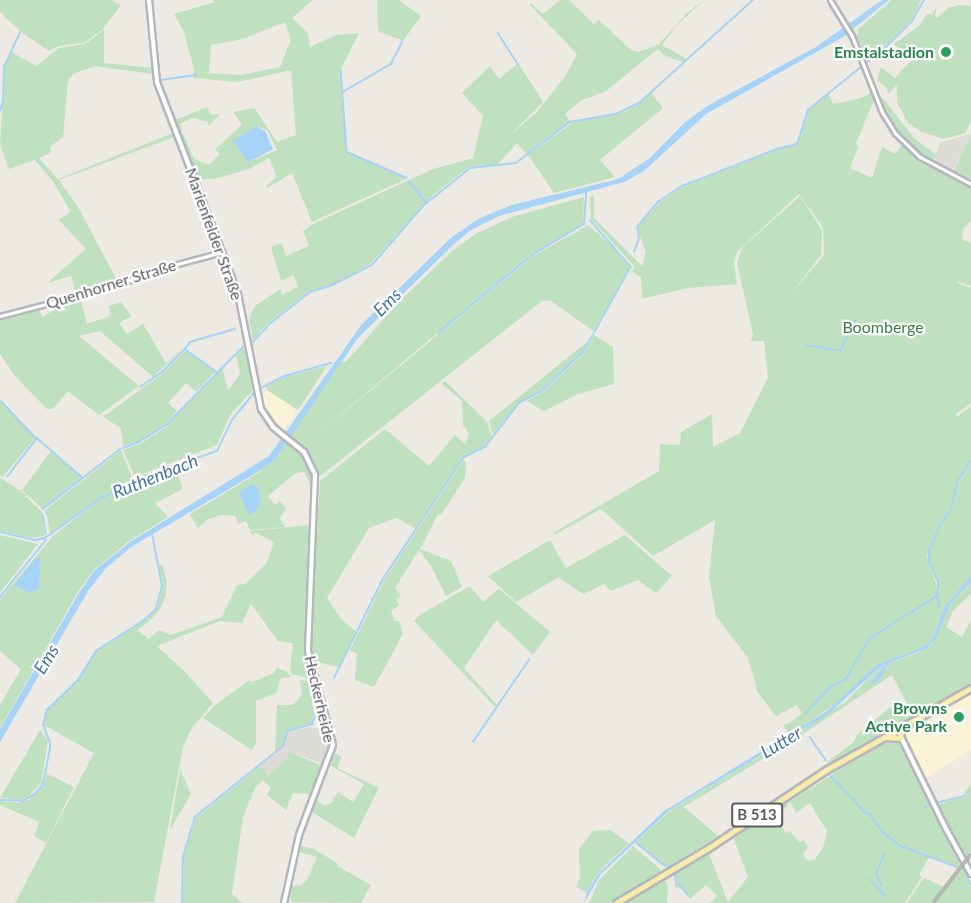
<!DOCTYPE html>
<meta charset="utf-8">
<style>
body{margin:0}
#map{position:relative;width:971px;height:903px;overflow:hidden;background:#eceae2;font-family:Lato,sans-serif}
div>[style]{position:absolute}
.commercial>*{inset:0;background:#faf3d8}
.industrial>*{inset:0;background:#dddbd6}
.green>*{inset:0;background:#c0e1c0}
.water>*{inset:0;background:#a6d3f7}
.stream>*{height:1.5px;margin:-0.75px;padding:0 0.75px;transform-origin:0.75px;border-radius:0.75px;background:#a6d3f7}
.roads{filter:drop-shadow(2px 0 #b4b7bb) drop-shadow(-2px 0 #b4b7bb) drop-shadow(0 2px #b4b7bb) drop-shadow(0 -2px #b4b7bb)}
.tertiary>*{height:3px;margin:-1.5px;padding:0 1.5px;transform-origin:1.5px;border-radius:1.5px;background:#fff}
.secondary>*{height:4px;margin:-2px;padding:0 2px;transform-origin:2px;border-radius:2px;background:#fff}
.primary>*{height:4.5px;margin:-2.25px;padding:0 2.25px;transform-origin:2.25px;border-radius:2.25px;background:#f7ecab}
.rail>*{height:4px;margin-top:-2px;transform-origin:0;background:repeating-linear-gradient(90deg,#fff 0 4.5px,#b2b3b3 0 9px);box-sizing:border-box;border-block:2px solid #b2b3b3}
.dots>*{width:16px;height:16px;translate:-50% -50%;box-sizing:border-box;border:3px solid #fff;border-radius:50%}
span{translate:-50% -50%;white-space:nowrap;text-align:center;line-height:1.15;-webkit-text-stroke:4.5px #fff;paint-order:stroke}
.shield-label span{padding:2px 4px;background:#fff;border:2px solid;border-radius:4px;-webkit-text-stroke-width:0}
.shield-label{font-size:15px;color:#5a5d61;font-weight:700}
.leisure-label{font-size:16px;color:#27864d;font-weight:700}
.right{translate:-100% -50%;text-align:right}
.street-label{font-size:16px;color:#5a5d61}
.park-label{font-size:16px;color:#3b7f40}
.water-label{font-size:18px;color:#4674a6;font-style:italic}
</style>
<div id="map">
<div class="commercial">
<div style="clip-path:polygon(267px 390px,298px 410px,283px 432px,271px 421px,264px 408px,261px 395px)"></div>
<div style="clip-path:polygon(971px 693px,971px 750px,924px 780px,916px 762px,918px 759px,906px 738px,908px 730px)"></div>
</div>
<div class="industrial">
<div style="clip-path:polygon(971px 134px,953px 171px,932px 161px,941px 142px)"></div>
<div style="clip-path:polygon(310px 727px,328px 730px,332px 744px,324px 764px,289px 752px,289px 758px,267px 775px,260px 766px,284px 746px,288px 732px)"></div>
</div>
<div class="green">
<div style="clip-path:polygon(0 0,111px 0,121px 5px,102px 30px,84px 43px,59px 46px,49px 51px,21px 32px,0 12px)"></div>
<div style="clip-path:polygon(evenodd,213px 0,313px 0,292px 18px,308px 33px,310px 47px,336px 35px,359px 33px,341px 69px,347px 153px,406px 179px,312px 222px,292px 173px,267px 188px,267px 185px,277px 177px,269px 158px,249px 169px,218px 178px,198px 180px,180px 135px,183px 134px,194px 159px,209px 165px,220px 154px,215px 149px,242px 125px,233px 112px,254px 108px,277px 142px,296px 135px,291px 70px,238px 82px,193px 78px,194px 69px,184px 32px,174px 14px,215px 2px,213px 0,285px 22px,291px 40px,280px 67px,241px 75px,209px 73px,211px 45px,243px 39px,285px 22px,213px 0,256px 126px,267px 130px,277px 150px,248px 162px,256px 126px)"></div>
<div style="clip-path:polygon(377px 0,399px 0,421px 16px,403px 41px,378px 31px)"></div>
<div style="clip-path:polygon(560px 0,569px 0,594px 24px,599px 20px,631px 50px,638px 52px,658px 45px,687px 13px,704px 0,675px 27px,662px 45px,687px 59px,683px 62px,665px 56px,658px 49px,606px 91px,580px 101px,565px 114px,570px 121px,526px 154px,517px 143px,498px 164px,469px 167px,433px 195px,370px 264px,334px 284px,309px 291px,268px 323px,253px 340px,249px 318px,255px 306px,280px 289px,282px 295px,298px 287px,293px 275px,281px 281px,271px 247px,282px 243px,286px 256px,302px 249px,309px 246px,303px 231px,313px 224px,433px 169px,473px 158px,483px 116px,462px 93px,490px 66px,499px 79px,518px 63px,543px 102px,510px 135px,537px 112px,566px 75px,577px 54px,530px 5px,531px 3px,543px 14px)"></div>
<div style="clip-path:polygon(892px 0,921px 0,911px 21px,869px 62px,856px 36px,859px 32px,857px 30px)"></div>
<div style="clip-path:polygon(937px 5px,935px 15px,937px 18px,948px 8px,958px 5px,971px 6px,971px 121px,965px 133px,944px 139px,922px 132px,908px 123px,897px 102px,897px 85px,888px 94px,887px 88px,877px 80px,881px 67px,895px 78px,911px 60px,894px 44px,920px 25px,927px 14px,932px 14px,930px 20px)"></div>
<div style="clip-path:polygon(104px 30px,104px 63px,153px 68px,153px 74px,95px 66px,73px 74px,68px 81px,63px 137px,51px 146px,50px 153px,39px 158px,58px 179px,173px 133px,174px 137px,59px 180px,79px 209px,118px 282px,76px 294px,71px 276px,47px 283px,86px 249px,59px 220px,71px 212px,54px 183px,35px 160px,9px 169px,0 144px,5px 66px,10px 51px,36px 66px,59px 48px,85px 44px)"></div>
<div style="clip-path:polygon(651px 93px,663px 108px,600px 160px,615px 177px,554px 193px,528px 155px,572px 123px,628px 110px)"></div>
<div style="clip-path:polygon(828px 93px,833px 104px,858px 99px,871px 93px,874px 100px,856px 143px,858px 147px,850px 168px,872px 178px,882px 147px,895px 154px,902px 145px,916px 160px,971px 187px,971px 221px,963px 229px,962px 239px,971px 243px,971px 286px,957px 281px,959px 285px,958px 283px,971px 288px,971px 403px,956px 414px,957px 417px,971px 406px,971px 460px,959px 480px,950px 508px,938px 525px,930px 546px,927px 557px,938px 590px,938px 581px,930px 562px,929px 552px,940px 526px,951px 509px,960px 481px,971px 463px,971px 576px,944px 607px,935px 634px,930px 642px,914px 651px,878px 664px,844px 698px,790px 735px,783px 725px,790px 723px,802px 713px,797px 705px,776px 716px,758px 693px,748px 658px,716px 616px,709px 577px,715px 520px,653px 556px,601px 509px,554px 535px,553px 533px,659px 471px,660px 444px,680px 445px,681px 432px,712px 414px,713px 447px,740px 433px,768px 378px,764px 341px,751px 341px,753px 334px,737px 263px,742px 248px,800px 196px,822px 230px,821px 255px,790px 295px,824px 255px,823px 227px,799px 194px,737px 252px,734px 263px,737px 284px,688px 288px,642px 299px,641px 277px,632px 272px,634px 266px,591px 219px,590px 197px,594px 196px,594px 218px,642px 266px,646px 252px,637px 228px,659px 203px,682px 187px,777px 150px,798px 144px,809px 110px)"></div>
<div style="clip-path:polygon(883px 98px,914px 138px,935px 154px,932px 161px,904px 139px,890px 121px,881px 101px)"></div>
<div style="clip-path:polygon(207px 107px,211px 115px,220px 114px,209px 126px,208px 122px,193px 118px,180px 124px,182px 131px,179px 132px,175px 120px)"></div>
<div style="clip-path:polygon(971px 134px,971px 179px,954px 171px)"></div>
<div style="clip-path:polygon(584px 197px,583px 224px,531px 254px,307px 443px,533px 256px,588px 225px,613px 247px,630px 269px,593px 331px,550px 300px,542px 301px,319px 477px,312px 458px,290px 436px,340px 361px,346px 362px,395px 306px,452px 251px,477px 233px,512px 217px)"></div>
<div style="clip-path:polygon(80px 297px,87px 324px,110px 316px,109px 306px,121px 302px,132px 316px,119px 323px,127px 334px,143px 324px,166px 363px,182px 350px,153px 377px,100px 331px,79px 336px,139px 386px,99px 415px,68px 391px,53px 409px,47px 409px,15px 376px,0 354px,0 317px,39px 308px,42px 317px,54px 310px,53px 305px)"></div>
<div style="clip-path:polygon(594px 335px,613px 347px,614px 384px,578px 394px,544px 411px,526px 401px,541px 393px,584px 353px)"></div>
<div style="clip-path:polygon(588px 341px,582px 352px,539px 391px,518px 403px,493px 434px,489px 421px)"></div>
<div style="clip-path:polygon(242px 348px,247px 351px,254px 389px,230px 415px,217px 445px,135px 477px,123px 450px,140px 444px,166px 427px,222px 367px,228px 390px,240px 374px,236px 354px)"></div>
<div style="clip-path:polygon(186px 350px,215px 372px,196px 392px,186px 383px,168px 403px,177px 411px,164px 425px,140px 441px,123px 446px,121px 428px,103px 417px,162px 374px)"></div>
<div style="clip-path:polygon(327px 366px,298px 410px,267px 390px,266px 386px,285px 377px)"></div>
<div style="clip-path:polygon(445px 381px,487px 422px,492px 436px,484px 446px,462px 458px,415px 528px,396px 518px,369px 528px,327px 598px,341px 619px,357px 632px,338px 667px,313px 661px,311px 629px,320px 481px,385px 429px,429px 466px,455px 435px,465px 444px,469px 434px,463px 425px,462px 401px,442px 384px)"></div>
<div style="clip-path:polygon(0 399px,35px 438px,3px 477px,0 476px)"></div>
<div style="clip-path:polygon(286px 442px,307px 461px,314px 483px,311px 485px,304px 472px,296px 473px,268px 496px,275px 505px,280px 501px,286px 509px,280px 518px,285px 527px,250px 530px,246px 521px,239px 524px,235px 516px,220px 515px,207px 520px,198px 528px,190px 514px,258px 473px,276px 458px)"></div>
<div style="clip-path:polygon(121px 450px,133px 480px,131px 483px,101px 497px,50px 533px,47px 516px,44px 511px)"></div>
<div style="clip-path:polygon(51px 451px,82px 477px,42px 509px,22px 490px)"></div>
<div style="clip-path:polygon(464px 459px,466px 463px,465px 478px,441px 515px,438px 514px,420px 549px,451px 561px,462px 587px,446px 596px,431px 566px,419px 550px,395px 588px,401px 595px,396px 600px,400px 605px,391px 611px,395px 621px,399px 621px,403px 634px,374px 687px,355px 680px,357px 654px,350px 650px,383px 582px)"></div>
<div style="clip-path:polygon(175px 468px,183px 489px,155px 503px,168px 517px,129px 541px,93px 571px,79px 590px,0 728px,0 705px,21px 669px,0 651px,0 599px,54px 535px,102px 498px,129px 488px,138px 481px)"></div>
<div style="clip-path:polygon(0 478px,21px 491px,42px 512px,44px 536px,31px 538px,0 531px)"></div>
<div style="clip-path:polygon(312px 525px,306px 627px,311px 679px,292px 674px,290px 670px,293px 643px,278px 641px,251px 604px,242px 623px,220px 621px,157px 646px,183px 670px,213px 703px,192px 728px,183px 747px,154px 902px,15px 903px,94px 753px,44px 725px,45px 717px,48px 710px,78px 680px,96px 651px,143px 622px,157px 609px,163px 586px,159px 565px,162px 565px,167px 580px,166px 595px,159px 611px,147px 623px,137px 630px,149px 639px,159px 630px,171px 635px,222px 617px,237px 585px,245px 584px,266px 564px,274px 542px,256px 533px,252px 535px,250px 531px)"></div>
<div style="clip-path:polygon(0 535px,38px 544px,0 593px)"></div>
<div style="clip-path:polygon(625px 535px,672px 576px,656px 593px,638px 580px,611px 591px,604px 584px,583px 594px,559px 578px,561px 576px,516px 602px,488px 576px,550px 540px,566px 568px)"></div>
<div style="clip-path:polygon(971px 582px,971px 594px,953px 611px,946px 627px,962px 637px,971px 620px,971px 683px,829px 765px,827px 762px,854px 742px,857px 735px,889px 708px,907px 704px,892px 675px,794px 740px,792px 737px,846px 701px,878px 669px,886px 664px,869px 685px,888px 667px,890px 662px,918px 653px,931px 645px,950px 604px)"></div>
<div style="clip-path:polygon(470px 586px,483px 602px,499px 589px,550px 632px,533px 655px,496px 620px,464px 668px,497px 705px,495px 707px,414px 621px,418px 616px)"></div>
<div style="clip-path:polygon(277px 668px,286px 671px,291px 677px,281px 678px,276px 693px,256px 701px,256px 743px,252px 750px,203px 718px,215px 705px,250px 680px,252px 682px,274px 673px)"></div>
<div style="clip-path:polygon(300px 680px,314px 682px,320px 702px,315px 706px,311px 724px,287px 730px,283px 745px,275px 751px,277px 705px,293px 705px,302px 695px)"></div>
<div style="clip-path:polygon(40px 730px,48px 741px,41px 783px,27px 798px,18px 800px,0 798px)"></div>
<div style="clip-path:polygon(789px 738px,792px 741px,684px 807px,718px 836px,670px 866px,665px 867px,635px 843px,671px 810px)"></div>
<div style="clip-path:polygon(890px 741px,897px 742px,904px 752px,962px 863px,958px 868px,919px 851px,918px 854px,929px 857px,919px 875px,922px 877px,905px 903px,710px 903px,717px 896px,706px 885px,690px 899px,682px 889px,675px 887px,674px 874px,709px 854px,728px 902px,748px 877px,733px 837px,786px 803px,789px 805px,775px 818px,786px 833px,790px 831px,799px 842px,804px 840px,808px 847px,803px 854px,808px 861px,815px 859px,823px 848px,827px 831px,810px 803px,796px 813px,790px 801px,830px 776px,851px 797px,831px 775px,847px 763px)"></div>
<div style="clip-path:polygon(289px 752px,323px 766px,313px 794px,293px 793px,286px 810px,267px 795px,271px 788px,263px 780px,255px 788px,243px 817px,232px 894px,242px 903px,183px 903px,184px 855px,196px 818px,260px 766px,268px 775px,288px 758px)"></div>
<div style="clip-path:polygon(333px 753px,342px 756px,337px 768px,379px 788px,354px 838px,312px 812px,316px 800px,324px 806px,331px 803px,338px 792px,353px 802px,364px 784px,331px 766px)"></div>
<div style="clip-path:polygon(180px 769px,191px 794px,170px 830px)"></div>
<div style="clip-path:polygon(47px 774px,74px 787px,46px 843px,34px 836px,39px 822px,0 805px,0 801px,18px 803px,29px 800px,44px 784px)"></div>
<div style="clip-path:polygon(971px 783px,971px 852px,965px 860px,936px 805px,962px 797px)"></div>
<div style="clip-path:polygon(610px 830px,629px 843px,600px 871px,586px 892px,576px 887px,580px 877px,579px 849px,593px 831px)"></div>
<div style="clip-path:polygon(301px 846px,314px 849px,337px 863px,337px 866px,371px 885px,361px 903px,291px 902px,291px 885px,301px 886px,308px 878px,317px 857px,299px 852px)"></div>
<div style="clip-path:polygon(633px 846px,660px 869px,660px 873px,609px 903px,589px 903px,599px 880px)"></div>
<div style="clip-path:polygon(963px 867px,971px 887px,971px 903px,935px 903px)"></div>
<div style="clip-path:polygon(924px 878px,944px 887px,932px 903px,907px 903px)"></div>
<div style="clip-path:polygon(663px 882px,666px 882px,668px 888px,667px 903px,625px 903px)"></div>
</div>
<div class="water">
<div style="clip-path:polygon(882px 0,889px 0,843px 37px,706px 114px,644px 171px,624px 182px,499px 216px,471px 230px,454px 244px,358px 338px,276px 458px,266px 467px,131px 547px,106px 568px,88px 591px,0 742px,0 729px,79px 593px,94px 571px,130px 542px,269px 456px,362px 324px,452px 237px,480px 218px,512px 205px,618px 179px,650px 158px,685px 122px,709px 105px,816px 47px)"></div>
<div style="clip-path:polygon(256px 126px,265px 131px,273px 149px,248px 162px,233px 141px)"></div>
<div style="clip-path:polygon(252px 484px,258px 487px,260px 495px,259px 508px,249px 515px,239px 493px)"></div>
<div style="clip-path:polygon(40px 557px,39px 589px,30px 593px,14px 585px,35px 559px)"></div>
<div style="clip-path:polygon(971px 576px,971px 582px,950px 604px,936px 638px,926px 649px,890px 662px,879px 680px,869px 685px,886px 664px,878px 669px,827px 715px,670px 810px,601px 874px,584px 903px,587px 891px,600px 872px,664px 811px,827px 711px,878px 664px,914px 651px,930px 642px,935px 634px,944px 607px)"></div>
</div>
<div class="stream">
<div style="left:151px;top:0;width:14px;rotate:82deg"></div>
<div style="left:154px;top:18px;width:59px;rotate:86.1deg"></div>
<div style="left:911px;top:23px;width:26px;rotate:-61deg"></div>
<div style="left:498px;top:33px;width:38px;rotate:57deg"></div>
<div style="left:884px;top:49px;width:35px;rotate:-45deg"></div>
<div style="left:341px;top:69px;width:83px;rotate:85.9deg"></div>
<div style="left:347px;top:152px;width:65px;rotate:23.4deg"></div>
<div style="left:161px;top:80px;width:35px;rotate:-8deg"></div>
<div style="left:343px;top:92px;width:56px;rotate:-30.3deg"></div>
<div style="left:391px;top:64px;width:25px;rotate:-63deg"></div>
<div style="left:0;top:111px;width:10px;rotate:-73deg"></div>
<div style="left:3px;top:101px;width:34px;rotate:-88deg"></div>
<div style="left:4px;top:67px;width:38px;rotate:-65deg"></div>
<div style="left:409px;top:181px;width:28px;rotate:51deg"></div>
<div style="left:590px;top:220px;width:62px;rotate:48.9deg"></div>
<div style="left:631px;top:267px;width:74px;rotate:119deg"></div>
<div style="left:634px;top:252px;width:15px;rotate:-70deg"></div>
<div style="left:639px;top:238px;width:11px;rotate:-100deg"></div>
<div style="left:637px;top:227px;width:33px;rotate:-50deg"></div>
<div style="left:658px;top:202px;width:29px;rotate:-34deg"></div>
<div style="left:682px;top:186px;width:102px;rotate:-21.3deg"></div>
<div style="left:777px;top:149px;width:21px;rotate:-14deg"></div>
<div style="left:797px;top:144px;width:36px;rotate:-72deg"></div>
<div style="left:808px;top:110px;width:95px;rotate:-39deg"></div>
<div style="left:239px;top:290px;width:31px;rotate:77deg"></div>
<div style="left:0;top:314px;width:26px;rotate:-13deg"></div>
<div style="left:268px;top:325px;width:53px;rotate:-38.2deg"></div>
<div style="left:310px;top:292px;width:24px;rotate:-17deg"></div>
<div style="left:333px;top:285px;width:44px;rotate:-27.1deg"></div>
<div style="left:372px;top:265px;width:79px;rotate:-49.1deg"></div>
<div style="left:424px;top:205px;width:59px;rotate:-38.8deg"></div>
<div style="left:470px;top:168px;width:46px;rotate:-6.2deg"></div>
<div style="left:516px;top:163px;width:68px;rotate:-37.2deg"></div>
<div style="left:570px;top:122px;width:47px;rotate:-9.9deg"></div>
<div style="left:616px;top:114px;width:25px;rotate:-26deg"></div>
<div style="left:639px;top:103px;width:154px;rotate:-42.1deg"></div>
<div style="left:438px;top:333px;width:122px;rotate:-39.7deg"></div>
<div style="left:532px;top:255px;width:61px;rotate:-30.8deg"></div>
<div style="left:584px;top:224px;width:32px;rotate:-86deg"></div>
<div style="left:252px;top:343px;width:22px;rotate:-47deg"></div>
<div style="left:807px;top:345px;width:34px;rotate:10deg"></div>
<div style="left:840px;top:351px;width:34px;rotate:-63deg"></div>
<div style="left:186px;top:348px;width:7px;rotate:-56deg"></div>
<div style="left:190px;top:342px;width:47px;rotate:-16.1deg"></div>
<div style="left:140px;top:387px;width:25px;rotate:-34deg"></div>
<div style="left:161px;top:373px;width:34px;rotate:-45deg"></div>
<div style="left:185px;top:349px;width:39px;rotate:36deg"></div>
<div style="left:259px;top:389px;width:29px;rotate:-27deg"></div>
<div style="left:285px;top:376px;width:48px;rotate:-15.8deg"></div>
<div style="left:2px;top:402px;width:50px;rotate:46.6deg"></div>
<div style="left:123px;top:448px;width:17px;rotate:-21deg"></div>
<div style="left:139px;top:442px;width:32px;rotate:-32deg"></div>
<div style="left:166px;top:425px;width:114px;rotate:-45.4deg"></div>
<div style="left:7px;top:477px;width:49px;rotate:-52.4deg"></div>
<div style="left:37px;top:438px;width:61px;rotate:41deg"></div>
<div style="left:43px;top:509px;width:98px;rotate:-37.9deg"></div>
<div style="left:43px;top:514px;width:20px;rotate:81deg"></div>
<div style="left:0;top:532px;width:36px;rotate:13deg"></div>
<div style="left:35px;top:540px;width:10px;rotate:-11deg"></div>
<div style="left:45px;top:538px;width:69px;rotate:-35.5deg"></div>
<div style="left:101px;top:498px;width:30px;rotate:-23deg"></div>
<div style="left:129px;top:486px;width:13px;rotate:-39deg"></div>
<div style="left:139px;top:478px;width:83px;rotate:-19.1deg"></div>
<div style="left:217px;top:451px;width:34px;rotate:-64deg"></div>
<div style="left:232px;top:420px;width:35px;rotate:-51deg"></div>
<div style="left:938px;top:590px;width:8px;rotate:-90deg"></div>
<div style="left:938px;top:582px;width:21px;rotate:-115deg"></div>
<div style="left:929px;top:563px;width:12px;rotate:-90deg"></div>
<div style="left:929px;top:551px;width:27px;rotate:-68deg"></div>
<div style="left:939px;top:526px;width:21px;rotate:-55deg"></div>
<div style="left:951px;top:509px;width:30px;rotate:-75deg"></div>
<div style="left:959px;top:480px;width:22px;rotate:-58deg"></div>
<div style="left:937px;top:592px;width:15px;rotate:79deg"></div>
<div style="left:0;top:597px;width:73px;rotate:-51.1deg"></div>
<div style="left:334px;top:678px;width:110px;rotate:-63.7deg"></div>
<div style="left:383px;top:579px;width:145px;rotate:-56.5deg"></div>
<div style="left:463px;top:458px;width:25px;rotate:-27deg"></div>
<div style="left:485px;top:447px;width:56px;rotate:-52.3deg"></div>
<div style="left:519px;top:403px;width:24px;rotate:-28deg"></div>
<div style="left:540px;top:392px;width:59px;rotate:-42.9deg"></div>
<div style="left:583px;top:352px;width:20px;rotate:-60deg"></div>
<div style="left:805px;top:714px;width:38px;rotate:-47deg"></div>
<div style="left:831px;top:686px;width:17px;rotate:-25deg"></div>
<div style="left:846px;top:679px;width:46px;rotate:-60.1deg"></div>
<div style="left:869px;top:639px;width:80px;rotate:-32.3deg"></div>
<div style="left:810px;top:737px;width:28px;rotate:55deg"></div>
<div style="left:473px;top:742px;width:99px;rotate:-55.7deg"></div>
<div style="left:830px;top:773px;width:1px;rotate:90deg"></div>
<div style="left:831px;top:776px;width:29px;rotate:46deg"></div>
<div style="left:853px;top:798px;width:18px;rotate:52deg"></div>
<div style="left:864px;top:812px;width:6px;rotate:18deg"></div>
<div style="left:870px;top:814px;width:19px;rotate:55deg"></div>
<div style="left:0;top:800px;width:23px;rotate:2deg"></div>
<div style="left:23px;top:801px;width:14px;rotate:-30deg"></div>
<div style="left:35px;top:794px;width:13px;rotate:-51deg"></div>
<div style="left:43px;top:784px;width:36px;rotate:-79deg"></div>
<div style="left:50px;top:749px;width:6px;rotate:-90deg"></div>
<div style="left:50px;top:743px;width:19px;rotate:-111deg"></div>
<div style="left:43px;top:725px;width:16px;rotate:-75deg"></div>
<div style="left:47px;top:710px;width:43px;rotate:-44.1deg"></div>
<div style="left:78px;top:680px;width:34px;rotate:-58deg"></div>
<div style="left:96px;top:651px;width:56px;rotate:-32.6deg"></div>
<div style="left:143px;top:621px;width:18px;rotate:-43deg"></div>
<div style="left:156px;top:609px;width:24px;rotate:-75deg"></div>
<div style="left:162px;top:586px;width:53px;rotate:-100.9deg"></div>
<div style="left:936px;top:803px;width:30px;rotate:-14deg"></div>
<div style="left:925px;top:807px;width:5px;rotate:-22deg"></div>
<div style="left:882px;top:831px;width:19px;rotate:39deg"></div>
<div style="left:635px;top:841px;width:35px;rotate:40deg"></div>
<div style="left:662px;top:864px;width:10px;rotate:17deg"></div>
<div style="left:899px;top:845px;width:62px;rotate:20.8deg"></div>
<div style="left:676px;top:873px;width:7px;rotate:90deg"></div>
<div style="left:676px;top:880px;width:19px;rotate:51deg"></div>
<div style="left:967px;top:878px;width:7px;rotate:56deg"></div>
<div style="left:870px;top:879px;width:24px;rotate:48deg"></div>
<div style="left:882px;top:885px;width:12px;rotate:-121deg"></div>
<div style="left:876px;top:875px;width:22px;rotate:-69deg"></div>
<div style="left:182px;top:903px;width:46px;rotate:-88.8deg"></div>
<div style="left:183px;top:857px;width:42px;rotate:-73.3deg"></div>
<div style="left:195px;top:817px;width:113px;rotate:-38.9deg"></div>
<div style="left:283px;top:746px;width:16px;rotate:-72deg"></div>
<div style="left:288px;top:731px;width:25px;rotate:-16deg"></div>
<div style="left:312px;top:724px;width:22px;rotate:-72deg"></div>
</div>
<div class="roads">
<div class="tertiary">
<div style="left:830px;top:0;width:42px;rotate:58.6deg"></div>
<div style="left:852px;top:36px;width:82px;rotate:68.5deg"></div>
<div style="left:882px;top:112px;width:25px;rotate:58deg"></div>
<div style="left:895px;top:133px;width:35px;rotate:44deg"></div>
<div style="left:920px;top:157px;width:58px;rotate:27.9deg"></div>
<div style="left:0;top:316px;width:111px;rotate:-14.7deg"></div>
<div style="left:107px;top:288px;width:67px;rotate:-19.2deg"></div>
<div style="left:170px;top:266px;width:54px;rotate:-15.1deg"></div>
</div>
<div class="secondary">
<div style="left:149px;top:0;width:82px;rotate:84.4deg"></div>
<div style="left:157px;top:82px;width:227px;rotate:69.1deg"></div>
<div style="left:238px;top:294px;width:117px;rotate:78.7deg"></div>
<div style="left:261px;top:409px;width:22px;rotate:56deg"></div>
<div style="left:273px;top:427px;width:40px;rotate:39deg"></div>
<div style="left:304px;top:452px;width:25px;rotate:64deg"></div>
<div style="left:315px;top:475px;width:176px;rotate:92.3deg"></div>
<div style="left:308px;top:651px;width:97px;rotate:75.1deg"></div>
<div style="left:333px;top:745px;width:96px;rotate:110.7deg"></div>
<div style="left:299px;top:835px;width:70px;rotate:102.4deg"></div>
<div style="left:901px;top:737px;width:100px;rotate:63.9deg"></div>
<div style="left:945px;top:827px;width:54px;rotate:61deg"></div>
</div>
<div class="primary">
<div style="left:899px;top:729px;width:83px;rotate:-29.7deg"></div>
<div style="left:887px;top:737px;width:13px;rotate:4deg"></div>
<div style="left:900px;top:738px;width:7px;rotate:-82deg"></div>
<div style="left:901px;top:731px;width:7px;rotate:-164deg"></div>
<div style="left:894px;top:729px;width:7px;rotate:98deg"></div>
<div style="left:616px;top:903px;width:106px;rotate:-30.7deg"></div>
<div style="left:707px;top:849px;width:143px;rotate:-33.6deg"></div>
<div style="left:826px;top:770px;width:76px;rotate:-29.3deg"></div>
</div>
</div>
<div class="rail">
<div style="left:933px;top:903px;width:62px;rotate:-52.2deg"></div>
</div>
<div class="dots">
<div style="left:946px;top:52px;background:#2e9e5b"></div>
<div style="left:959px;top:717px;background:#2e9e5b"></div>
</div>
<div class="shield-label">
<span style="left:757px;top:815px">B 513</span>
</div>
<div class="leisure-label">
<span class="right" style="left:934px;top:52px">Emstalstadion</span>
<span class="right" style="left:947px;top:717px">Browns<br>Active Park</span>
</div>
<div class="street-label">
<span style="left:214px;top:234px;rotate:70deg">Marienfelder Straße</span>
<span style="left:111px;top:284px;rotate:-17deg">Quenhorner Straße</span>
<span style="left:320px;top:699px;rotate:77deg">Heckerheide</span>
</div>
<div class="park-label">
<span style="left:883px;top:327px">Boomberge</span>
</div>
<div class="water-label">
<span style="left:387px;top:302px;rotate:-45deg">Ems</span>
<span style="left:155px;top:476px;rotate:-22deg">Ruthenbach</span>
<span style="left:46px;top:659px;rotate:-59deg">Ems</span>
<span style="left:781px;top:742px;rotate:-31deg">Lutter</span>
</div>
</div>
